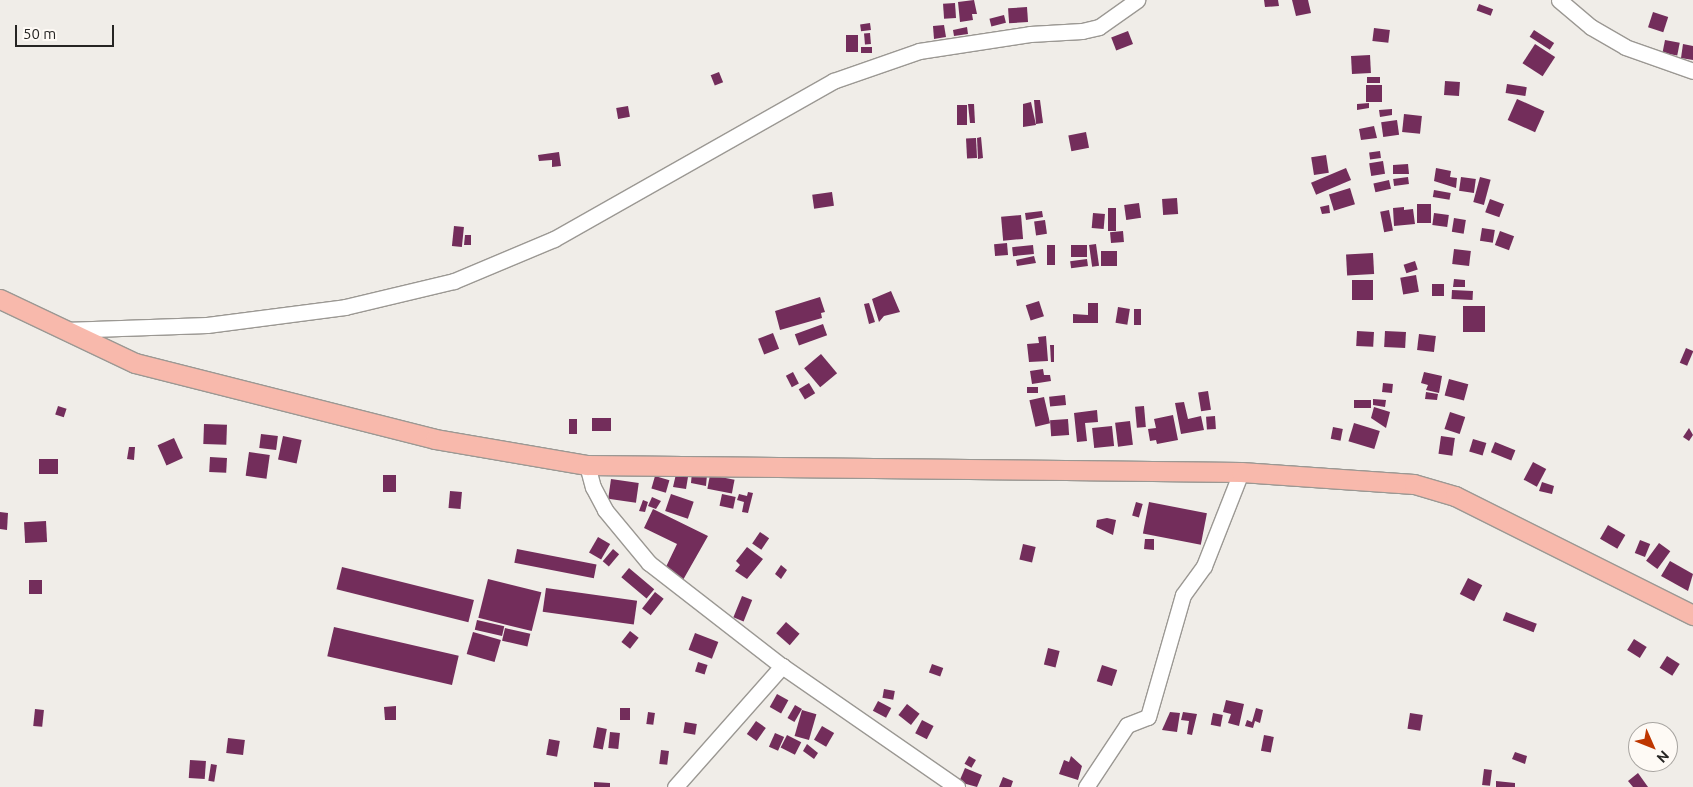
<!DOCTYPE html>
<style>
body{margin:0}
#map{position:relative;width:1693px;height:787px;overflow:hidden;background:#f0ede8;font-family:Ubuntu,sans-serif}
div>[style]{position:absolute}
.building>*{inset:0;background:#732d5b;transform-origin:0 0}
.roads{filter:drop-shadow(1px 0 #9b9893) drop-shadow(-1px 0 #9b9893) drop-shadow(0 1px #9b9893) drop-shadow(0 -1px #9b9893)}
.minor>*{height:15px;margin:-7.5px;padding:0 7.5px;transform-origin:7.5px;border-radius:7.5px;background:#fff}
.major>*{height:19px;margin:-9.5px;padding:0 9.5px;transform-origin:9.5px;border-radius:9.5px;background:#f8b9ac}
span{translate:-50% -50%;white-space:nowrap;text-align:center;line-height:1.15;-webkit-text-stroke:5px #fefaf5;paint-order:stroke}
.north{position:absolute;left:1628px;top:722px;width:50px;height:50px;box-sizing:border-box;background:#fefaf5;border:1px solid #a8a5a1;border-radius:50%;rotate:134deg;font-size:14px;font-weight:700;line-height:20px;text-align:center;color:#262523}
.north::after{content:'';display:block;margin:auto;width:18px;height:22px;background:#be3600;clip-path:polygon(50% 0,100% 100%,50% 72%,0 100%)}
.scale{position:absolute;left:15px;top:25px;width:99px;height:22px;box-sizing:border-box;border:2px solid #262523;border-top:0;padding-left:6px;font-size:15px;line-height:18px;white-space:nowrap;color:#262523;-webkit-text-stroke:4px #fefaf5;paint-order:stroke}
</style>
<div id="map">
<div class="building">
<div style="clip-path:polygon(974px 0,977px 14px,972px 14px,973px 20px,960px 22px,958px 2px)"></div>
<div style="clip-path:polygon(1264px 0,1278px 0,1279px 6px,1265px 7px)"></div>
<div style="clip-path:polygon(1292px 0,1308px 0,1311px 13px,1296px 16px)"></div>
<div style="left:955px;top:3px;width:15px;height:12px;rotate:86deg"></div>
<div style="left:1479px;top:4px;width:15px;height:7px;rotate:20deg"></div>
<div style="left:1027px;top:7px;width:15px;height:19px;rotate:86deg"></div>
<div style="left:1653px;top:12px;width:16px;height:16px;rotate:18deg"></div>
<div style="left:1004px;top:15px;width:8px;height:15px;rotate:76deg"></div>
<div style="left:870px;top:23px;width:7px;height:10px;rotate:82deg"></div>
<div style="clip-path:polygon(944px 25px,946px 37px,934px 39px,933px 26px)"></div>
<div style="clip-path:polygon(967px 27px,968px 34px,954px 36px,953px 30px)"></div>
<div style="left:1374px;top:28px;width:16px;height:13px;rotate:7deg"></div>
<div style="left:1534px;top:30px;width:24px;height:8px;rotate:33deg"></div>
<div style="left:1128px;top:31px;width:14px;height:18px;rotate:69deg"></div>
<div style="left:870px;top:33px;width:11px;height:6px;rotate:85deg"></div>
<div style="left:846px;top:35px;width:12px;height:17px"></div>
<div style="left:1665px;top:40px;width:15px;height:13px;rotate:11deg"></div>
<div style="left:1535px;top:44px;width:24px;height:23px;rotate:33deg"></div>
<div style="clip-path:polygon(1683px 44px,1693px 46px,1693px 60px,1681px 58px)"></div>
<div style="left:872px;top:47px;width:6px;height:11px;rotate:90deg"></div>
<div style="left:1370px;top:55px;width:18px;height:19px;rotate:87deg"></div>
<div style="left:719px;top:72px;width:11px;height:9px;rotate:68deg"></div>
<div style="left:1367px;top:77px;width:13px;height:6px"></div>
<div style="left:1445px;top:81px;width:15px;height:14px;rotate:4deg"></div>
<div style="left:1507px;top:84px;width:20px;height:9px;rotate:9deg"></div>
<div style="left:1366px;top:85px;width:16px;height:17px"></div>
<div style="left:1517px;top:99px;width:30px;height:23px;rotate:24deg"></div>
<div style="clip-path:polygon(1034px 100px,1040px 100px,1043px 123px,1036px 124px)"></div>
<div style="clip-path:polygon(1031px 102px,1036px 125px,1023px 127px,1023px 104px)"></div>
<div style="clip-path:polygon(1369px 103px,1369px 108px,1357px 110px,1357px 104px)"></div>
<div style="clip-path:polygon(968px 104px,974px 104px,975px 123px,970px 123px)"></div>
<div style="left:957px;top:105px;width:10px;height:20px"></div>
<div style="left:628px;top:106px;width:11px;height:12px;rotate:80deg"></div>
<div style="clip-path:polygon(1392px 109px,1392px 115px,1380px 117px,1379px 110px)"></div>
<div style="left:1404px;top:114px;width:18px;height:18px;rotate:6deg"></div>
<div style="left:1397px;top:120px;width:15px;height:16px;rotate:82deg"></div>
<div style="clip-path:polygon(1374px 126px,1377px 138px,1361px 140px,1359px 129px)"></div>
<div style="left:1086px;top:132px;width:16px;height:18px;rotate:79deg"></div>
<div style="clip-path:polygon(981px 137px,983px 158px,978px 159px,977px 138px)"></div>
<div style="left:976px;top:138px;width:20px;height:10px;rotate:87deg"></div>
<div style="left:1380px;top:151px;width:7px;height:11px;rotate:82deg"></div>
<div style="clip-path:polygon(559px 152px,561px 166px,552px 167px,552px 160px,539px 161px,538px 155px)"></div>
<div style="left:1326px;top:155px;width:18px;height:15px;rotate:81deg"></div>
<div style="left:1383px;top:161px;width:13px;height:14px;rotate:81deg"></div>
<div style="clip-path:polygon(1408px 164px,1409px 174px,1393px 174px,1393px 165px)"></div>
<div style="left:1346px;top:168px;width:13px;height:38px;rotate:67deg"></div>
<div style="clip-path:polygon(1436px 168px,1451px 171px,1450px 177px,1457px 178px,1456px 188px,1434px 181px)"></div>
<div style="left:1408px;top:177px;width:7px;height:15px;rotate:82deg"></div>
<div style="left:1461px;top:177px;width:15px;height:14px;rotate:8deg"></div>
<div style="left:1480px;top:177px;width:11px;height:26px;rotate:15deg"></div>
<div style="left:1389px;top:180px;width:9px;height:16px;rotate:77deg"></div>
<div style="left:1350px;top:188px;width:17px;height:22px;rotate:73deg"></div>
<div style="left:1434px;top:190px;width:17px;height:7px;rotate:10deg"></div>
<div style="left:832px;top:192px;width:14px;height:20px;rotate:82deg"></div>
<div style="left:1177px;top:198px;width:16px;height:15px;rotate:86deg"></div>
<div style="left:1490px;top:199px;width:15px;height:14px;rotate:20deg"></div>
<div style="left:1139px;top:203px;width:15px;height:15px;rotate:82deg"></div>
<div style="left:1417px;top:204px;width:14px;height:19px"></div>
<div style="clip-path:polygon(1329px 205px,1330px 213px,1322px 214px,1320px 207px)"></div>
<div style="clip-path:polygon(1404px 207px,1404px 210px,1413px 209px,1415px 224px,1394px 226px,1393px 208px)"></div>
<div style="left:1108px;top:208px;width:8px;height:23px"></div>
<div style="left:1389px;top:210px;width:21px;height:9px;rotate:79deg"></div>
<div style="clip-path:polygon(1042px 211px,1043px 217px,1026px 220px,1025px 213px)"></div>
<div style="left:1093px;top:213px;width:12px;height:15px;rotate:5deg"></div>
<div style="left:1434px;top:213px;width:15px;height:12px;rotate:8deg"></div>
<div style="left:1021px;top:215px;width:24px;height:20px;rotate:85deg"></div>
<div style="left:1454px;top:218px;width:12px;height:14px;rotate:9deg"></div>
<div style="left:1045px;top:220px;width:14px;height:11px;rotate:82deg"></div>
<div style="left:454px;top:226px;width:10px;height:20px;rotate:6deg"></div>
<div style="left:1482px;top:228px;width:13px;height:13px;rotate:9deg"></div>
<div style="left:1123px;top:231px;width:11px;height:13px;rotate:85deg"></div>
<div style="left:1500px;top:231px;width:15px;height:15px;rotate:20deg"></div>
<div style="clip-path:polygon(465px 235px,471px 235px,471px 245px,464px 245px)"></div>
<div style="left:1007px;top:243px;width:12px;height:13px;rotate:85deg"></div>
<div style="left:1096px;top:244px;width:22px;height:7px;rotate:82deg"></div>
<div style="left:1033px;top:245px;width:9px;height:21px;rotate:84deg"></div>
<div style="left:1047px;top:245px;width:8px;height:20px"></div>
<div style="left:1087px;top:245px;width:12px;height:16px;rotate:90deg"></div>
<div style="left:1454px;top:249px;width:17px;height:15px;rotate:7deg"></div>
<div style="left:1101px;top:251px;width:16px;height:15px"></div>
<div style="left:1373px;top:253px;width:21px;height:27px;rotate:87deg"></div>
<div style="clip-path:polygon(1034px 256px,1036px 263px,1017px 266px,1016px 260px)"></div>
<div style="left:1087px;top:259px;width:7px;height:17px;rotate:82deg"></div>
<div style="left:1415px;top:261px;width:9px;height:12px;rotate:72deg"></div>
<div style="left:1416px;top:275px;width:17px;height:16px;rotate:80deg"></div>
<div style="clip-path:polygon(1454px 279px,1465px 280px,1465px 287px,1453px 287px)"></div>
<div style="left:1352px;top:280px;width:21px;height:20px"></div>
<div style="left:1432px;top:284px;width:12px;height:12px"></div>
<div style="left:1452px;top:290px;width:21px;height:9px;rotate:3deg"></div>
<div style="clip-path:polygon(891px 291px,900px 312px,884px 316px,879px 322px,872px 299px)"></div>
<div style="clip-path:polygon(820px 297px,825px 312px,821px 313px,822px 318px,780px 330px,775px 311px)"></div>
<div style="left:1039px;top:301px;width:16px;height:14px;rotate:72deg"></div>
<div style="clip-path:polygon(869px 303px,875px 322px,869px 324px,864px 304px)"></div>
<div style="clip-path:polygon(1088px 303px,1098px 303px,1098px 323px,1073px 323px,1073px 314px,1088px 315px)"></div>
<div style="left:1463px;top:306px;width:22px;height:26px"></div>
<div style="left:1118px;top:307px;width:12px;height:16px;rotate:9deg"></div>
<div style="left:1134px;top:309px;width:7px;height:16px"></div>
<div style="left:823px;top:324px;width:12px;height:30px;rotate:70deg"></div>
<div style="left:1357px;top:331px;width:17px;height:15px;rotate:3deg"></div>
<div style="left:1385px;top:331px;width:21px;height:16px;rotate:3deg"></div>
<div style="left:773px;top:333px;width:17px;height:16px;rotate:69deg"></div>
<div style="left:1419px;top:334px;width:17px;height:16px;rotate:7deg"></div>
<div style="clip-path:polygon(1046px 336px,1048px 361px,1029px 362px,1027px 344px,1039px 343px,1038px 337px)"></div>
<div style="clip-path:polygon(1050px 345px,1054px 345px,1054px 362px,1051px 362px)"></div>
<div style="left:1686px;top:348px;width:8px;height:16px;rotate:23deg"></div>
<div style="left:821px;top:354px;width:25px;height:22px;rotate:50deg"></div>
<div style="clip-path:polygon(1043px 369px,1044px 375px,1050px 375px,1051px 381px,1032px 384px,1030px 371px)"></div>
<div style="left:793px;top:372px;width:13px;height:8px;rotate:63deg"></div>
<div style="clip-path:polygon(1424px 372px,1442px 376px,1439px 393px,1426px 390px,1428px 385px,1421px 383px)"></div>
<div style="left:1449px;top:379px;width:20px;height:17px;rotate:15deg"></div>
<div style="left:809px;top:383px;width:12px;height:12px;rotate:59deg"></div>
<div style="left:1383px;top:383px;width:10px;height:9px;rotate:6deg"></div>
<div style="left:1027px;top:387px;width:11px;height:6px"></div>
<div style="left:1208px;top:391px;width:19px;height:10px;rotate:81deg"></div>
<div style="clip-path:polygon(1426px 392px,1438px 394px,1437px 400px,1425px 399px)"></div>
<div style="left:1065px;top:395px;width:10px;height:16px;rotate:84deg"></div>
<div style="left:1044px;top:397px;width:27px;height:15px;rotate:77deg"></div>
<div style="clip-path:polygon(1373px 399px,1386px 400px,1385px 407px,1373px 405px)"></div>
<div style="left:1371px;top:400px;width:8px;height:17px;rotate:90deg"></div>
<div style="clip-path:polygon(1184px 402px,1188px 419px,1201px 416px,1204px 430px,1181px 434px,1175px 403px)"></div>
<div style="left:58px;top:406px;width:9px;height:9px;rotate:18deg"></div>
<div style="left:1144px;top:406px;width:21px;height:9px;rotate:85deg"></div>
<div style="clip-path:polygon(1374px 407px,1390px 412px,1386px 428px,1371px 418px)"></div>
<div style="clip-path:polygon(1097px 410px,1098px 422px,1085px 423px,1087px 441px,1077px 442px,1074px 413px)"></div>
<div style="left:1450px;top:412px;width:16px;height:18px;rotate:18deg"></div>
<div style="clip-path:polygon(1173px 415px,1178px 440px,1157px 444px,1156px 440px,1150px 441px,1148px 429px,1156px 428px,1154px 419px)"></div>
<div style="left:1215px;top:416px;width:13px;height:9px;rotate:86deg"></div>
<div style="left:592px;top:418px;width:19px;height:13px"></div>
<div style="left:569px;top:419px;width:8px;height:15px"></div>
<div style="left:1068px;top:419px;width:16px;height:18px;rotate:86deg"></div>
<div style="left:1130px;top:421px;width:24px;height:15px;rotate:83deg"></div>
<div style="left:1354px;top:423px;width:27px;height:19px;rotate:17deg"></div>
<div style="left:204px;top:424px;width:23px;height:20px;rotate:2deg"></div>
<div style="left:1112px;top:426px;width:20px;height:20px;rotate:84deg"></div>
<div style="left:1333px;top:427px;width:10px;height:12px;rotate:11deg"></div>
<div style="clip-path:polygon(1689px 428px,1693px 435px,1689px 441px,1683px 437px)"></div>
<div style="left:261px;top:434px;width:17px;height:14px;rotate:7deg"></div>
<div style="left:283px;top:436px;width:19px;height:24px;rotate:12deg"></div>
<div style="left:1441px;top:436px;width:14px;height:18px;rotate:8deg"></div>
<div style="left:174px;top:438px;width:22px;height:18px;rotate:66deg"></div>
<div style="left:1473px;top:439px;width:14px;height:13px;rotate:17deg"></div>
<div style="left:1495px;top:442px;width:22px;height:11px;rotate:22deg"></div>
<div style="clip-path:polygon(129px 447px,135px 447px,134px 460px,127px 459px)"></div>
<div style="left:249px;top:452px;width:21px;height:24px;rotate:8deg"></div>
<div style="left:210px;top:457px;width:17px;height:15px;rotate:3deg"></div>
<div style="left:58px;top:459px;width:15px;height:19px;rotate:90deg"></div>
<div style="left:1533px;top:462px;width:15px;height:20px;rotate:28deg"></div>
<div style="clip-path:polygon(692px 472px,707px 475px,706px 486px,691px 483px)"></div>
<div style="clip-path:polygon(676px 474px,688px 477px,686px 489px,673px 487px)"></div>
<div style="left:383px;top:475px;width:13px;height:17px"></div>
<div style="left:710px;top:475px;width:25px;height:14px;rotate:11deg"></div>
<div style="left:655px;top:476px;width:15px;height:13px;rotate:16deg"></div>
<div style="left:611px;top:479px;width:28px;height:20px;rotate:8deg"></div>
<div style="clip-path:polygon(1542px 482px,1554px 486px,1552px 494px,1539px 491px)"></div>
<div style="left:450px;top:491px;width:12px;height:17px;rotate:5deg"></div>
<div style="clip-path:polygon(748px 492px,753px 493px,748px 513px,742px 512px,744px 502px,737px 500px,739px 494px,747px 496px)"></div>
<div style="left:671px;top:494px;width:24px;height:18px;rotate:19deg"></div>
<div style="left:722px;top:494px;width:14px;height:12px;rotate:12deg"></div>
<div style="clip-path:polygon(652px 497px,661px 501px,656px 509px,648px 506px)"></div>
<div style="clip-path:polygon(643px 500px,648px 502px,645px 512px,639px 511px)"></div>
<div style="left:1136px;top:502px;width:7px;height:14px;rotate:16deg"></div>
<div style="left:1149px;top:502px;width:59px;height:32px;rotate:11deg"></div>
<div style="clip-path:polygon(653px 509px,708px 536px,683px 580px,664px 571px,677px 544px,644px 528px)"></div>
<div style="clip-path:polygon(0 512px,8px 513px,7px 530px,0 529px)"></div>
<div style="clip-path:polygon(1107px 518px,1116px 520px,1113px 535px,1096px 527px,1097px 520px)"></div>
<div style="left:46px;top:521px;width:21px;height:22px;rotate:87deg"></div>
<div style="left:1608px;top:525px;width:20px;height:16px;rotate:30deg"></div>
<div style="left:760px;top:532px;width:11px;height:14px;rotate:34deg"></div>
<div style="left:598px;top:537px;width:14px;height:18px;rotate:30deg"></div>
<div style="clip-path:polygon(1145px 539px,1154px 539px,1154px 550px,1144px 549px)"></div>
<div style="left:1640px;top:540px;width:11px;height:14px;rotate:22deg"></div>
<div style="left:1659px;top:543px;width:14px;height:22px;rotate:36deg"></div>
<div style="left:1023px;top:544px;width:13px;height:16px;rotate:13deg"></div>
<div style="clip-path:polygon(747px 547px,763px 559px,747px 579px,735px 571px,740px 565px,736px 561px)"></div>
<div style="left:517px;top:549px;width:81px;height:14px;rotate:11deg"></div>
<div style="left:613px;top:549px;width:8px;height:16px;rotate:40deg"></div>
<div style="clip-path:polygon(1670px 561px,1693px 574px,1688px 591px,1661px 576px)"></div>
<div style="clip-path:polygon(781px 565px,787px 570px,781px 579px,775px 574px)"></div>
<div style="left:342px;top:567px;width:136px;height:23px;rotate:14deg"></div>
<div style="left:629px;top:568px;width:33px;height:12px;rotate:40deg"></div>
<div style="left:1468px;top:578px;width:16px;height:18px;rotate:27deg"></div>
<div style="left:488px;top:579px;width:55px;height:40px;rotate:14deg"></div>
<div style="left:29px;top:580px;width:13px;height:14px"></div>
<div style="left:546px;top:588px;width:92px;height:24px;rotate:8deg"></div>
<div style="left:655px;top:592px;width:11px;height:21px;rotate:38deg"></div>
<div style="left:742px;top:596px;width:11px;height:23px;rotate:22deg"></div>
<div style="left:1506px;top:612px;width:33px;height:9px;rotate:21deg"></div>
<div style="left:477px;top:620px;width:28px;height:10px;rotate:13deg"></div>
<div style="left:786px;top:622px;width:18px;height:15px;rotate:41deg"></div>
<div style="left:334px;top:627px;width:128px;height:30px;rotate:13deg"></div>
<div style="left:505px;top:628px;width:26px;height:13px;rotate:13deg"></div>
<div style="left:630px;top:631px;width:11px;height:14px;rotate:38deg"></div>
<div style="left:473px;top:632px;width:29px;height:23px;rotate:16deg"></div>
<div style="left:695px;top:633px;width:25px;height:18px;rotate:21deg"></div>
<div style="left:1634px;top:639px;width:15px;height:13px;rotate:32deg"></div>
<div style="left:1048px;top:648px;width:12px;height:17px;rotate:14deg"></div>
<div style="left:1667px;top:656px;width:15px;height:14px;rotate:32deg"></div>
<div style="left:698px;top:662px;width:10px;height:10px;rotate:17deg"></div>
<div style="left:932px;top:664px;width:12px;height:9px;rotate:20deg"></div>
<div style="left:1102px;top:665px;width:16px;height:17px;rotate:18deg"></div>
<div style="left:884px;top:689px;width:11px;height:9px;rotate:10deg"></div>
<div style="left:777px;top:694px;width:13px;height:15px;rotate:29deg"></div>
<div style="clip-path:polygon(1226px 700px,1244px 704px,1239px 726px,1228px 723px,1231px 714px,1223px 712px)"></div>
<div style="left:878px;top:701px;width:15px;height:11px;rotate:28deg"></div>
<div style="left:907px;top:704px;width:16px;height:14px;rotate:38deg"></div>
<div style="left:795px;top:705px;width:8px;height:15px;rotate:30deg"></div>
<div style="clip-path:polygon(396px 706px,396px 720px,385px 720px,384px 707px)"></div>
<div style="left:620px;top:708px;width:10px;height:12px"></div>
<div style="clip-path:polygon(1256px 708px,1263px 710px,1260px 723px,1255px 721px,1253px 728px,1245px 726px,1247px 720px,1252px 722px)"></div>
<div style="left:35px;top:709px;width:9px;height:17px;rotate:6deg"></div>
<div style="left:802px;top:710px;width:15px;height:27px;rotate:16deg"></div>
<div style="left:648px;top:712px;width:7px;height:12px;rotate:8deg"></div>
<div style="clip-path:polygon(1170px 712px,1180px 713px,1177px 732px,1162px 730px)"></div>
<div style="clip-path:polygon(1183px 712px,1197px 714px,1192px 735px,1187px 734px,1189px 721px,1181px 720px)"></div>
<div style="left:1213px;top:713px;width:10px;height:12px;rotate:11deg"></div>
<div style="left:1410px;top:713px;width:13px;height:16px;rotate:9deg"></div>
<div style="left:922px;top:720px;width:13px;height:15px;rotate:27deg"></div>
<div style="left:756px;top:721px;width:12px;height:16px;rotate:35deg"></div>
<div style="left:685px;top:722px;width:12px;height:11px;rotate:9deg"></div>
<div style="left:822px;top:726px;width:14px;height:16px;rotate:30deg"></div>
<div style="left:597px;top:727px;width:10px;height:21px;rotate:11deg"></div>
<div style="left:610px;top:732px;width:10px;height:16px;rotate:6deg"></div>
<div style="left:775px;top:733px;width:10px;height:15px;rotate:24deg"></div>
<div style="left:787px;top:735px;width:16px;height:14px;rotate:27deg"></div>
<div style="left:1264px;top:735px;width:10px;height:16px;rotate:11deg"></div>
<div style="left:228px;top:738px;width:17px;height:15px;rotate:7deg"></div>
<div style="left:549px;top:739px;width:11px;height:16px;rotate:10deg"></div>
<div style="clip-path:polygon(807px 744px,818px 753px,814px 759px,803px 751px)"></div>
<div style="left:661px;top:750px;width:8px;height:14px;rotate:7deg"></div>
<div style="clip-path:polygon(1515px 752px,1527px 756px,1525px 764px,1512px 759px)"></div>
<div style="left:969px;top:756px;width:8px;height:9px;rotate:30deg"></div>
<div style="clip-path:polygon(1071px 756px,1082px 766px,1078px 780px,1059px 774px,1064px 760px,1069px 762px)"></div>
<div style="left:190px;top:760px;width:16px;height:18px;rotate:4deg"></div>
<div style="left:211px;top:764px;width:6px;height:17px;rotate:9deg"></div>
<div style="clip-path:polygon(965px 768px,982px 775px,977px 787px,959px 782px)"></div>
<div style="left:1484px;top:769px;width:8px;height:16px;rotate:7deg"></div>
<div style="clip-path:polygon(1638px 773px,1648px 787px,1633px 787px,1628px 781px)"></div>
<div style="clip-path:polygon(1003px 777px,1013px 781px,1011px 787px,999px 787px)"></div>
<div style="clip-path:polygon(1496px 781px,1515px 783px,1515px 787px,1496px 787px)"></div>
<div style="clip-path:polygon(594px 782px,610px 783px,610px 787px,594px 787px)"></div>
</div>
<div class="roads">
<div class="minor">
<div style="left:1559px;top:0;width:42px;rotate:40.2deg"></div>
<div style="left:1591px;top:27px;width:39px;rotate:30deg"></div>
<div style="left:1625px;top:47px;width:72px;rotate:19.4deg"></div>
<div style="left:64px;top:330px;width:143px;rotate:-2deg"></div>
<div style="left:207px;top:325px;width:139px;rotate:-7.4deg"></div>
<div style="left:345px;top:307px;width:112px;rotate:-13.4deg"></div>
<div style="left:454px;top:281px;width:108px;rotate:-22.8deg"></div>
<div style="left:554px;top:239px;width:321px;rotate:-29.5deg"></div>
<div style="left:833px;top:81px;width:91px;rotate:-19.2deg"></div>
<div style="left:919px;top:51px;width:112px;rotate:-8.7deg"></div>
<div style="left:1030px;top:34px;width:52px;rotate:-3.3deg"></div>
<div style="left:1082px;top:31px;width:17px;rotate:-13deg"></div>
<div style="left:1099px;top:27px;width:47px;rotate:-35.4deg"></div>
<div style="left:587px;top:465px;width:23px;rotate:75deg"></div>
<div style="left:593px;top:487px;width:26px;rotate:62deg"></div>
<div style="left:605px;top:510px;width:69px;rotate:50.3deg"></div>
<div style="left:649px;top:563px;width:168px;rotate:37.8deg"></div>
<div style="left:782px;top:666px;width:213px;rotate:34.7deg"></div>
<div style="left:675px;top:787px;width:162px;rotate:-48.5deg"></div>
<div style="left:1086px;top:787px;width:74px;rotate:-56.5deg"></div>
<div style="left:1127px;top:725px;width:22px;rotate:-21deg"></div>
<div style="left:1148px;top:717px;width:127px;rotate:-74deg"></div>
<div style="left:1183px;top:595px;width:36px;rotate:-54deg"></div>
<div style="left:1204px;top:566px;width:101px;rotate:-68.5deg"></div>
</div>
<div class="major">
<div style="left:0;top:299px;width:149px;rotate:25.4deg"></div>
<div style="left:135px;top:363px;width:309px;rotate:14.2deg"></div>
<div style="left:435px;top:439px;width:154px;rotate:9.7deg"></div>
<div style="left:587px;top:465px;width:654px;rotate:0.61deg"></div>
<div style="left:1241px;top:472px;width:173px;rotate:4deg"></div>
<div style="left:1414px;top:484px;width:43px;rotate:16.3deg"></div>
<div style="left:1455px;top:496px;width:266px;rotate:26.6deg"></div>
</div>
</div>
<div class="north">N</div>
<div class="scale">50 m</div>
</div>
